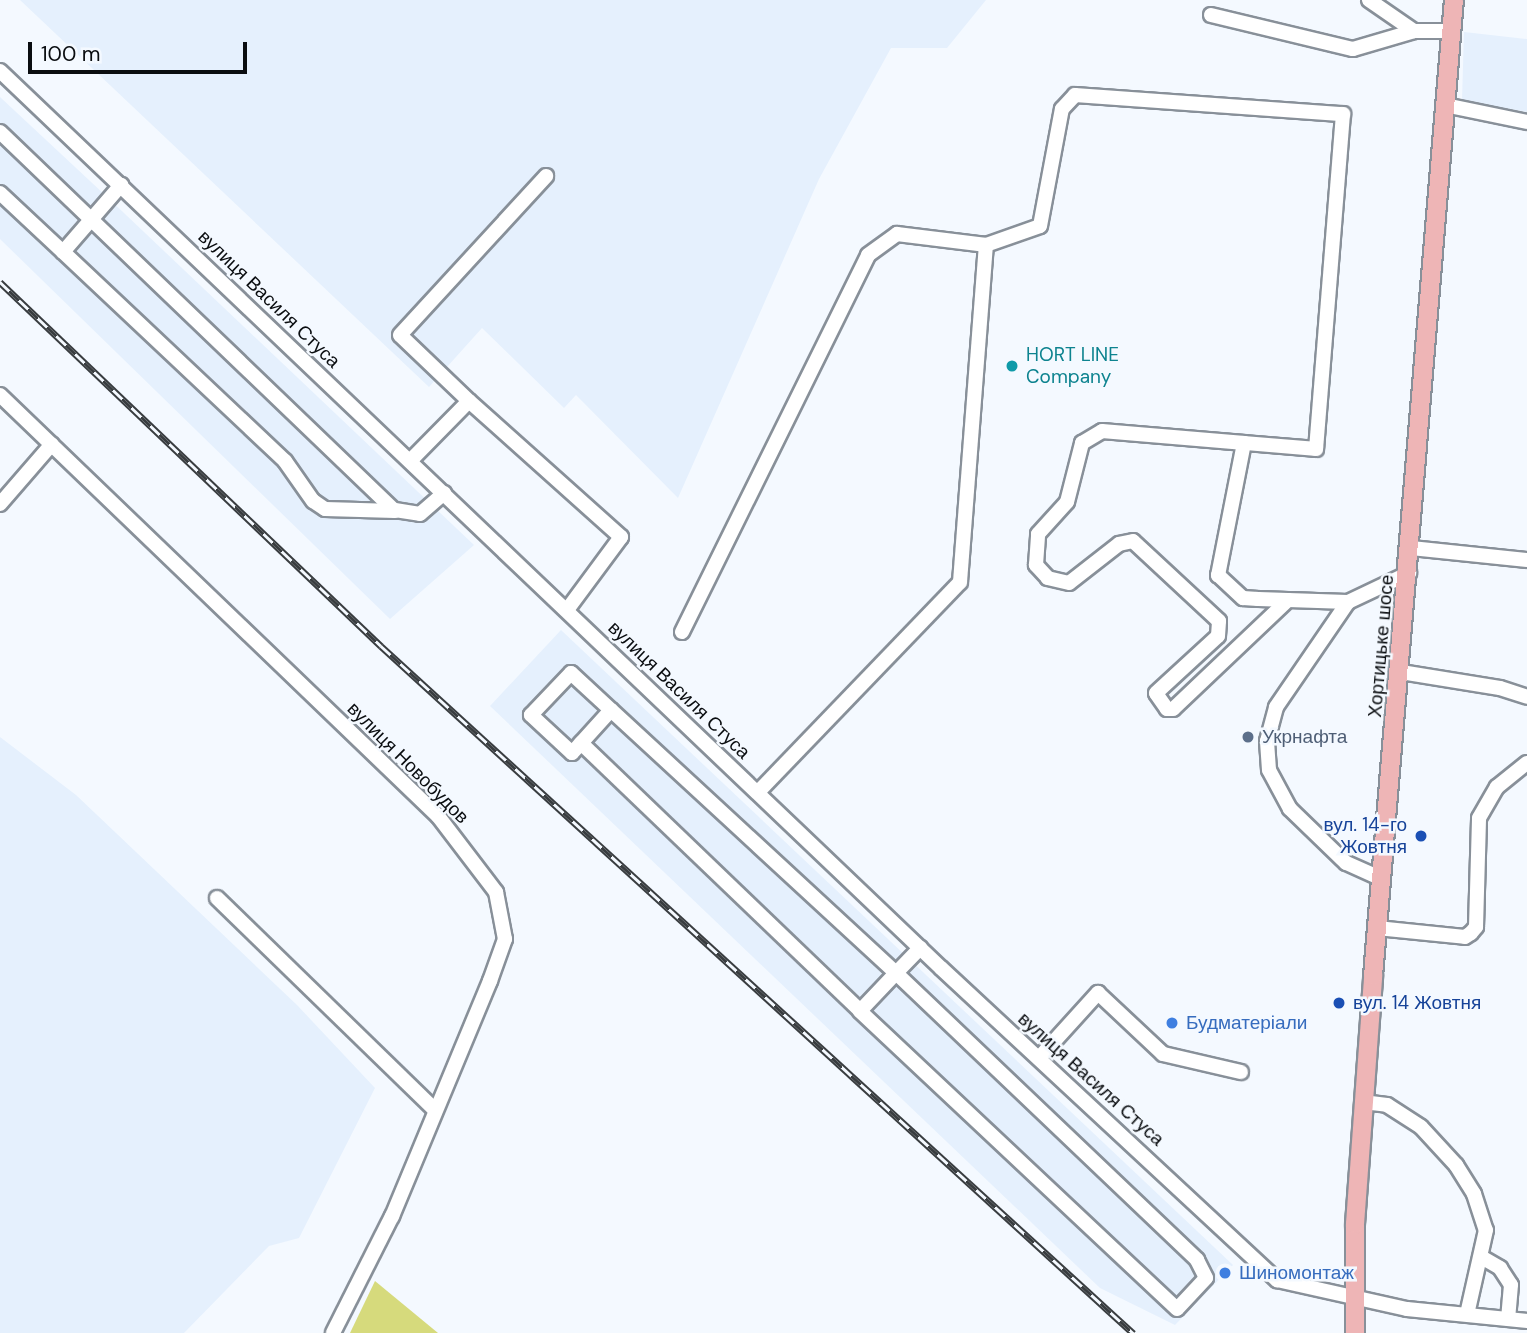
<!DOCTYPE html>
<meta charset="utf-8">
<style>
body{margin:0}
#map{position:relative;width:1527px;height:1333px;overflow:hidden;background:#f4f9ff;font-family:"DM Sans",sans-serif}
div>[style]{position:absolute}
.built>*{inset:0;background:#e5f0fd}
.green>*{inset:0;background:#d6da7c}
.roads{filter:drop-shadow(2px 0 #889099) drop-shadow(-2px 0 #889099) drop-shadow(0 2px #889099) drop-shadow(0 -2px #889099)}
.minor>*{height:14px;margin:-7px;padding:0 7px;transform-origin:7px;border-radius:7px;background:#fff}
.major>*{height:18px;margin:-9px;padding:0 9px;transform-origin:9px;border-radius:9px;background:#eeb5b6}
.rail>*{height:7px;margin-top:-3.5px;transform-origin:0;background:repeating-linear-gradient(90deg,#f4f9ff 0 13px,#393d40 0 26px);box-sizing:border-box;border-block:2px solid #393d40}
.dots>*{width:19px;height:19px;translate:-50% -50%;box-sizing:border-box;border:4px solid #f4f9ff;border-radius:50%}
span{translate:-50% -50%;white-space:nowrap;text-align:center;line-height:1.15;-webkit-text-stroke:5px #f4f9ff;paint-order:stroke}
.street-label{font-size:19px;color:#0a0d10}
.culture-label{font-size:19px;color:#0d838f}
.left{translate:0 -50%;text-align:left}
.service-label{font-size:19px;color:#4e5e75}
.transit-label{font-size:19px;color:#164399}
.right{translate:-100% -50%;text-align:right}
.shop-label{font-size:19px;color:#366cbe}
.scale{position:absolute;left:28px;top:42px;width:219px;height:32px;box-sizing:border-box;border:4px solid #0a0d10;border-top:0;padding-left:9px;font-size:21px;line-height:24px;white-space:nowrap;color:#0a0d10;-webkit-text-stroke:5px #f4f9ff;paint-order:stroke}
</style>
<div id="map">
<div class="built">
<div style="clip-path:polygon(20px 0,986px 0,947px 48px,891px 48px,819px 179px,678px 498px,576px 395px,564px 408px,482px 328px,429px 387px)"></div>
<div style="clip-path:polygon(1464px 32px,1527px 39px,1527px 112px,1462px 101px)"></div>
<div style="clip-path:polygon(0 97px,105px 195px,474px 545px,390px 619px,0 239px)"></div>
<div style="clip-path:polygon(561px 630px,1233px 1265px,1175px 1325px,1100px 1288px,490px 706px)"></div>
<div style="clip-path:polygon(0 737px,76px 795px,297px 1005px,375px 1088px,299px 1238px,269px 1246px,184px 1333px,0 1333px)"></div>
</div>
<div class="green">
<div style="clip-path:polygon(375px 1281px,438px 1333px,350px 1333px)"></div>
</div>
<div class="roads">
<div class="minor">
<div style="left:1369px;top:0;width:55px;rotate:34.6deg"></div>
<div style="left:1211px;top:15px;width:146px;rotate:13.5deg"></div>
<div style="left:1353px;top:49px;width:64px;rotate:-16.4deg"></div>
<div style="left:1414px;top:31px;width:38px"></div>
<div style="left:0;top:71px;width:1300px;rotate:43.63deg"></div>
<div style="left:941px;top:968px;width:459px;rotate:42.9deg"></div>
<div style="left:1277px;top:1280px;width:133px;rotate:12.6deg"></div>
<div style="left:1407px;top:1309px;width:121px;rotate:5.7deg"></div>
<div style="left:1445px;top:105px;width:84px;rotate:11.7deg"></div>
<div style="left:0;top:132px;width:547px;rotate:43.82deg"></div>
<div style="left:395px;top:511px;width:70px;rotate:-178.4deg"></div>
<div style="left:325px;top:509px;width:14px;rotate:-146deg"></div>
<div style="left:313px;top:501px;width:49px;rotate:-125deg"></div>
<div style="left:285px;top:461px;width:305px;rotate:-136.7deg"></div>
<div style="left:0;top:193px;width:86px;rotate:43.1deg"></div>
<div style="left:63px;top:252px;width:89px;rotate:-49.1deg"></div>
<div style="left:0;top:395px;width:608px;rotate:43.87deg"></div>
<div style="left:438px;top:816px;width:96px;rotate:52.7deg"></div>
<div style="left:496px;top:892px;width:48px;rotate:79.2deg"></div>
<div style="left:505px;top:939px;width:45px;rotate:109.7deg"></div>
<div style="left:490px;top:981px;width:255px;rotate:112.6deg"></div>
<div style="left:392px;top:1216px;width:131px;rotate:116.8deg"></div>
<div style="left:469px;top:401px;width:95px;rotate:-136.3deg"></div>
<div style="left:400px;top:335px;width:216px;rotate:-47.4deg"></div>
<div style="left:410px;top:461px;width:84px;rotate:-45.5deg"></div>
<div style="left:469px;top:401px;width:204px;rotate:41.8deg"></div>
<div style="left:621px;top:537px;width:91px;rotate:126.5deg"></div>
<div style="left:0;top:504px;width:79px;rotate:-49.1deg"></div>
<div style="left:395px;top:510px;width:25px;rotate:9deg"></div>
<div style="left:420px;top:514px;width:32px;rotate:-41deg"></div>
<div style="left:1411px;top:548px;width:117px;rotate:5.9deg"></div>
<div style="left:1288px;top:600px;width:158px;rotate:136.5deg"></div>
<div style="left:1173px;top:709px;width:6px;rotate:180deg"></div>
<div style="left:1167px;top:709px;width:19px;rotate:-125deg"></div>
<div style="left:1156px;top:693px;width:84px;rotate:-42.6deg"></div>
<div style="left:1218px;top:636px;width:15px;rotate:-86deg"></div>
<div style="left:1219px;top:621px;width:117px;rotate:-137.1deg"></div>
<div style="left:1133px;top:541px;width:14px;rotate:168deg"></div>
<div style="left:1119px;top:544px;width:63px;rotate:142deg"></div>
<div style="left:1069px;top:583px;width:22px;rotate:-167deg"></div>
<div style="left:1048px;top:578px;width:18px;rotate:-133deg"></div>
<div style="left:1036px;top:565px;width:31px;rotate:-86deg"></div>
<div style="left:1038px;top:534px;width:43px;rotate:-47.8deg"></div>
<div style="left:1067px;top:502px;width:61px;rotate:-75.7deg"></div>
<div style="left:1082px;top:443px;width:23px;rotate:-31deg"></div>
<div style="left:1102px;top:431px;width:143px;rotate:4.8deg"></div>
<div style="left:1244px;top:443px;width:135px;rotate:101.1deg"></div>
<div style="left:1218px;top:575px;width:34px;rotate:43deg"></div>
<div style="left:1243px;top:598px;width:15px;rotate:4deg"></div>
<div style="left:1258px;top:599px;width:90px;rotate:1.9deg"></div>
<div style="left:682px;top:632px;width:420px;rotate:-63.7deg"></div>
<div style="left:868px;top:255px;width:36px;rotate:-36deg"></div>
<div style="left:897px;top:234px;width:90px;rotate:7deg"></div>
<div style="left:986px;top:245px;width:57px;rotate:-19.4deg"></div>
<div style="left:1040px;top:226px;width:119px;rotate:-79.4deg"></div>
<div style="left:1062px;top:109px;width:19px;rotate:-47deg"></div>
<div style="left:1075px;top:95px;width:269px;rotate:4.1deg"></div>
<div style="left:1343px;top:114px;width:336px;rotate:94.6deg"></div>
<div style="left:1316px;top:449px;width:72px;rotate:-175.2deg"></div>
<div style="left:1401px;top:672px;width:100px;rotate:9.2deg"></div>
<div style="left:1500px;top:688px;width:28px;rotate:18deg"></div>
<div style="left:611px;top:710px;width:58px;rotate:132.2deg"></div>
<div style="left:572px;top:753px;width:56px;rotate:-137.2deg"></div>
<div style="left:531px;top:715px;width:58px;rotate:-46.4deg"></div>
<div style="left:571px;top:673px;width:54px;rotate:42.8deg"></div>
<div style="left:611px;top:710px;width:388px;rotate:42.7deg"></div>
<div style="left:896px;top:973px;width:416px;rotate:43.6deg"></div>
<div style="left:1197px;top:1260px;width:20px;rotate:63deg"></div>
<div style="left:1206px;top:1278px;width:42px;rotate:133.1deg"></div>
<div style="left:1177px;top:1309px;width:435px;rotate:-136.8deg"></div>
<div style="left:860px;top:1011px;width:52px;rotate:-46.5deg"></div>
<div style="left:896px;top:973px;width:35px;rotate:-46deg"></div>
<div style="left:581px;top:743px;width:387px;rotate:43.8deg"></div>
<div style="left:758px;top:792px;width:291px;rotate:-46.1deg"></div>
<div style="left:960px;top:582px;width:338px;rotate:-85.6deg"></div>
<div style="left:1380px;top:878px;width:37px;rotate:-156deg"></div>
<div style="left:1346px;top:863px;width:78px;rotate:-136deg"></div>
<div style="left:1290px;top:809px;width:44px;rotate:-118.3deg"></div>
<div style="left:1269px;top:770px;width:29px;rotate:-94deg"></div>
<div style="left:1267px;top:741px;width:35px;rotate:-75deg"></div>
<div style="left:1276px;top:707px;width:127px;rotate:-55.6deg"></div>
<div style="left:1348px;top:602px;width:68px;rotate:-25.4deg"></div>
<div style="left:217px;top:898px;width:303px;rotate:44.2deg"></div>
<div style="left:1377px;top:928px;width:88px;rotate:5.8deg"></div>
<div style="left:1465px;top:937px;width:7px;rotate:-34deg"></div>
<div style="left:1471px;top:933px;width:8px;rotate:-50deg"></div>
<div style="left:1476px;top:927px;width:109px;rotate:-88.4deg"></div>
<div style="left:1479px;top:818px;width:36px;rotate:-60deg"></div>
<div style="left:1497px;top:787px;width:38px;rotate:-39deg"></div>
<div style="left:1039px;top:1058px;width:88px;rotate:-47.8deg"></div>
<div style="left:1098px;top:993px;width:89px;rotate:43.2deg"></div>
<div style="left:1163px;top:1054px;width:80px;rotate:13deg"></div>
<div style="left:1363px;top:1102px;width:24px;rotate:7deg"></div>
<div style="left:1387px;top:1105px;width:40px;rotate:32.9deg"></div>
<div style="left:1421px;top:1127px;width:52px;rotate:47.4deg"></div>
<div style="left:1456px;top:1165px;width:34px;rotate:58deg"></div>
<div style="left:1474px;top:1194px;width:38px;rotate:72deg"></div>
<div style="left:1486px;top:1230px;width:86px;rotate:102.7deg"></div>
<div style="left:1483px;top:1258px;width:20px;rotate:30deg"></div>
<div style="left:1500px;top:1268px;width:20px;rotate:57deg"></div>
<div style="left:1511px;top:1285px;width:34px;rotate:95deg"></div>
</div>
<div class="major">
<div style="left:1355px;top:1333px;width:109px;rotate:-90deg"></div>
<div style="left:1355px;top:1224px;width:249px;rotate:-85.8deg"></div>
<div style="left:1373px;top:976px;width:979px;rotate:-85.26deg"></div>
</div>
</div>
<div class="rail">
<div style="left:0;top:282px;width:527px;rotate:43.69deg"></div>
<div style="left:381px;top:646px;width:1019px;rotate:42.41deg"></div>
</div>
<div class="dots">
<div style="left:1012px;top:366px;background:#0f9aa8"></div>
<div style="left:1248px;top:737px;background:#5c6f8a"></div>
<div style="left:1421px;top:836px;background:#1a4fb4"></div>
<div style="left:1339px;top:1003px;background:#1a4fb4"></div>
<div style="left:1172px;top:1023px;background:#3f7fe0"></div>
<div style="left:1225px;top:1273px;background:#3f7fe0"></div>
</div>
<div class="street-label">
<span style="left:269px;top:299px;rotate:44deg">вулиця Василя Стуса</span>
<span style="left:1381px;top:646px;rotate:-85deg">Хортицьке шосе</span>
<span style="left:679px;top:690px;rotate:44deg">вулиця Василя Стуса</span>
<span style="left:408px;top:763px;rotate:45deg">вулиця Новобудов</span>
<span style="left:1091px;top:1079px;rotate:42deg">вулиця Василя Стуса</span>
</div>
<div class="culture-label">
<span class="left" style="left:1026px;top:366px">HORT LINE<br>Company</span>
</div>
<div class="service-label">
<span class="left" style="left:1262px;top:737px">Укрнафта</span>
</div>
<div class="transit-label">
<span class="right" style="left:1407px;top:836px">вул. 14-го<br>Жовтня</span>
<span class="left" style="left:1353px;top:1003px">вул. 14 Жовтня</span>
</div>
<div class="shop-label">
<span class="left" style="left:1186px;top:1023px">Будматеріали</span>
<span class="left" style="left:1239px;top:1273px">Шиномонтаж</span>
</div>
<div class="scale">100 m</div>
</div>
